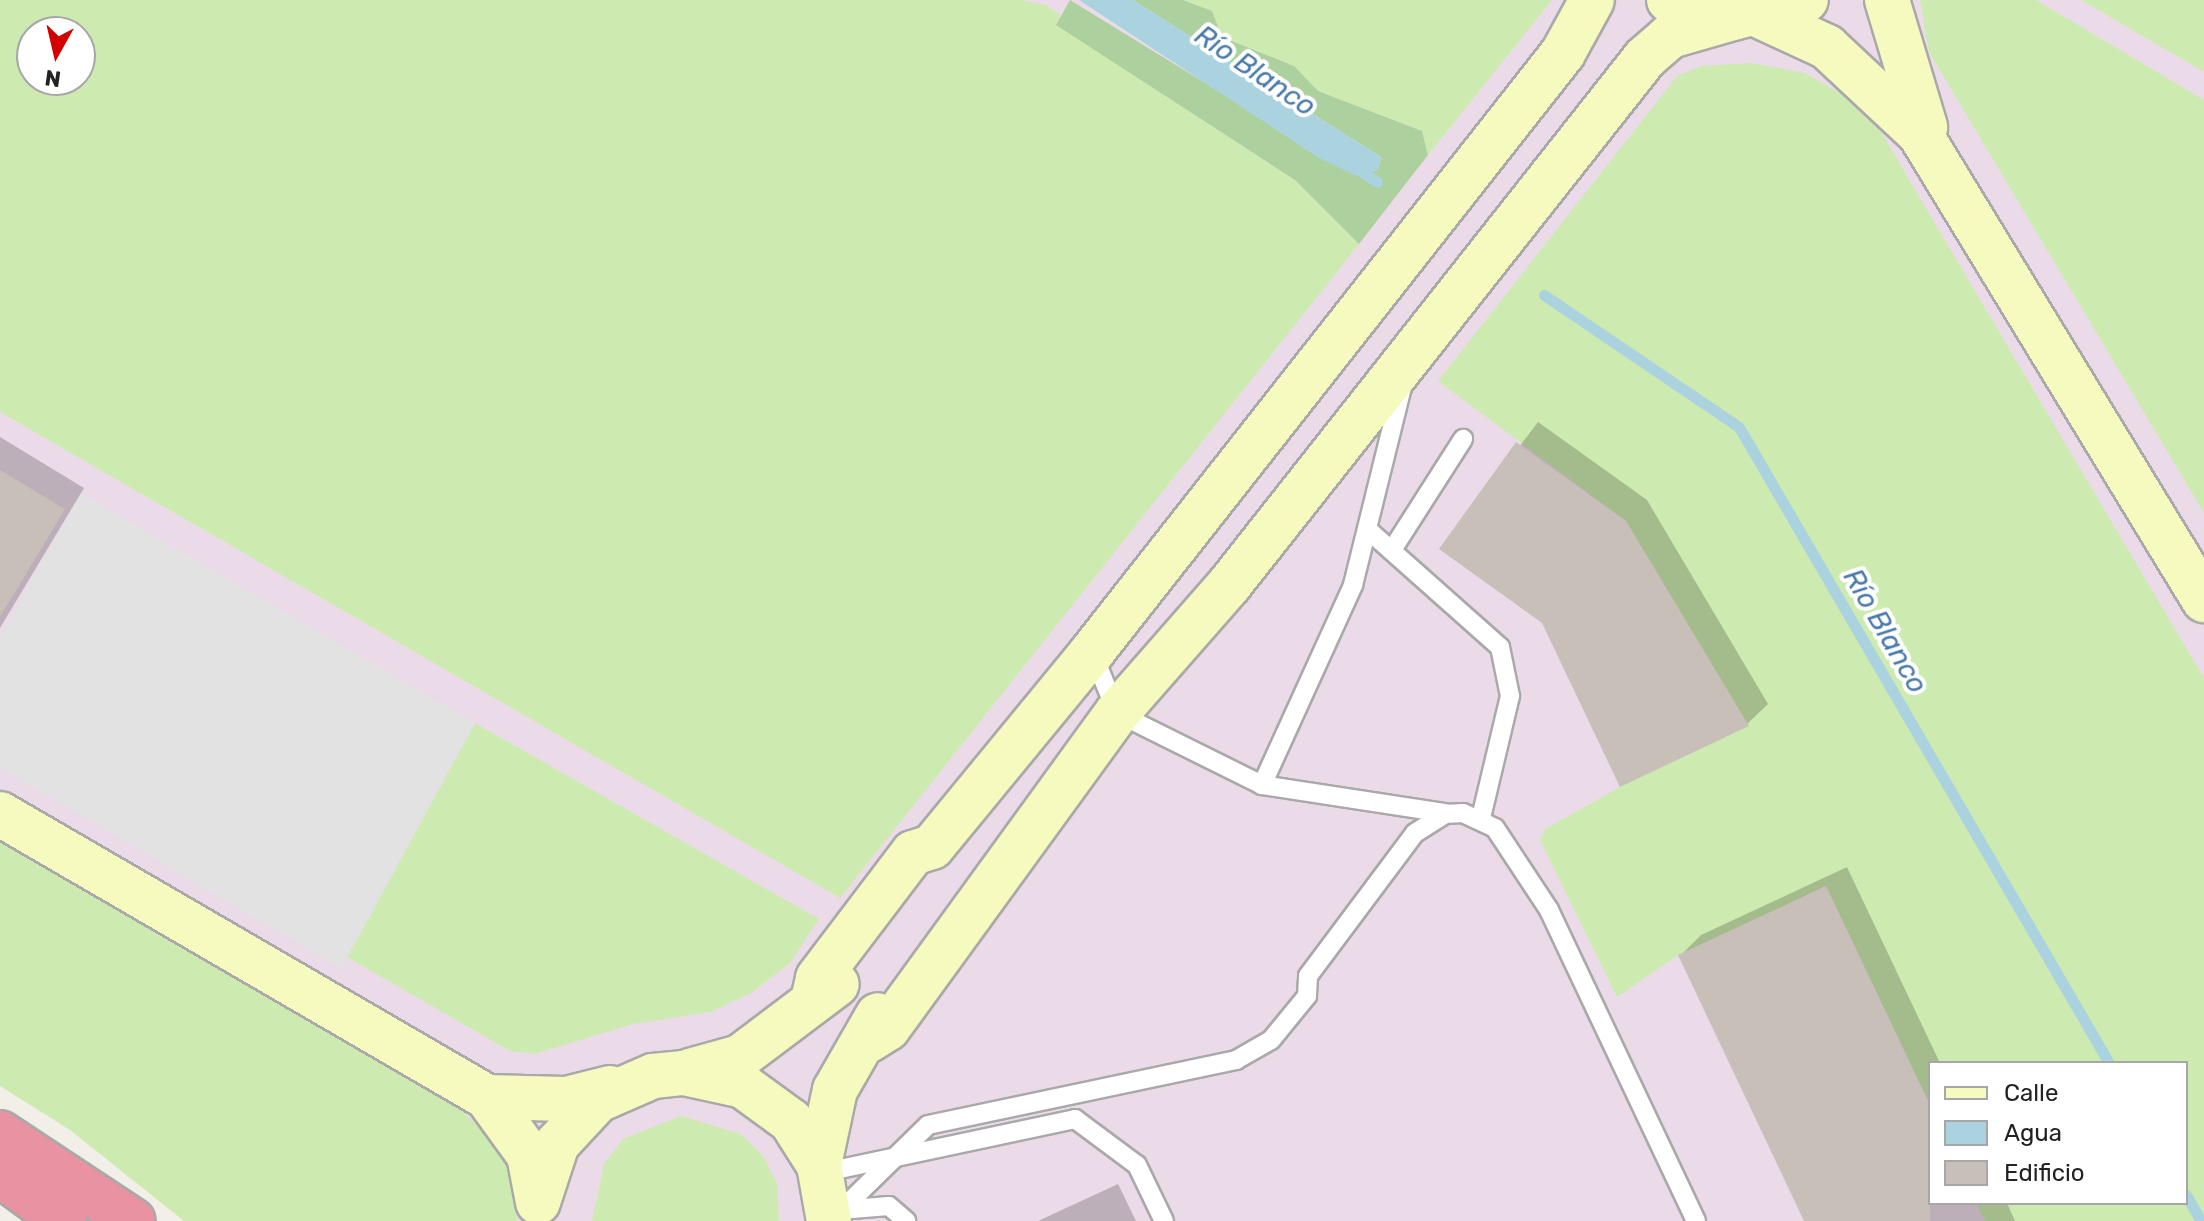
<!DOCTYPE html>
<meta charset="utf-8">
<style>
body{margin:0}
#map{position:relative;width:2204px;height:1221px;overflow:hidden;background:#f2efe9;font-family:Rubik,sans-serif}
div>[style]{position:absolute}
.industrial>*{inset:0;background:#ebdbe8}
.grass>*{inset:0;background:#cdebb0}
.forest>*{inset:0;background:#add19e}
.parking>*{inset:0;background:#e2e2e2}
.water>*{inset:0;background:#aad3df}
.shadow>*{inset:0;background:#0003}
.stream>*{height:11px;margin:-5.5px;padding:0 5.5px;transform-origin:5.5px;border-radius:5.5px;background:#aad3df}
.building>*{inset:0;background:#c7bfb8}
.roads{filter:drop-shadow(2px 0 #a9a9a9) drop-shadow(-2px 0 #a9a9a9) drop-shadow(0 2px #a9a9a9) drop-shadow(0 -2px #a9a9a9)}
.lane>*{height:18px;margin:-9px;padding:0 9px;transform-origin:9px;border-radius:9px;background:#fff}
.secondary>*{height:44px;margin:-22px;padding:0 22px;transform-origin:22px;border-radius:22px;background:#f7fabf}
.highway>*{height:44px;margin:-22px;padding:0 22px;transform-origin:22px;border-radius:22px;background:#e892a2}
span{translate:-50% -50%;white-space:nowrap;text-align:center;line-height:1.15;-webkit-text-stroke:8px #fff;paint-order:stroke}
.water-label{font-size:28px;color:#4a7aab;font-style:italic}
.legend{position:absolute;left:1928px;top:1061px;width:260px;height:144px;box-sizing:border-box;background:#fff;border:2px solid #a7a7a7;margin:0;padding:10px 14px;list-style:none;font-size:24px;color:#222}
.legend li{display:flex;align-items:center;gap:16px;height:40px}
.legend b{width:40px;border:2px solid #a7a7a7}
.north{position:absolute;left:16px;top:16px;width:80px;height:80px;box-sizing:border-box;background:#fff;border:2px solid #a7a7a7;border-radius:50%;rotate:188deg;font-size:22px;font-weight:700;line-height:32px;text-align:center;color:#222}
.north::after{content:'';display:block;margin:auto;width:28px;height:36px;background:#d40000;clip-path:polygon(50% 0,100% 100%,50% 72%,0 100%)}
</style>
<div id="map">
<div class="industrial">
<div style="clip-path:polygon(evenodd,0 0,2186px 0,2204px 11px,2204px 1221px,314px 1221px,0 992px,0 0,32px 32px,80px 32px,80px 80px,32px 80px,32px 32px,0 0,1930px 1063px,2186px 1063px,2186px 1203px,1930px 1203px,1930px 1063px)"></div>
</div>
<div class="grass">
<div style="clip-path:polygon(evenodd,0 0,1020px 0,1046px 5px,1061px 15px,1056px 24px,1295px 180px,1359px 244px,840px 898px,0 412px,0 0,32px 32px,80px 32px,80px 80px,32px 80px,32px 32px)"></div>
<div style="clip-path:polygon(1183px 0,1552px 0,1428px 155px,1422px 131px,1318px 91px,1294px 66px,1222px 37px,1212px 11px)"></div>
<div style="clip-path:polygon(1920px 0,2036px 0,2204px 100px,2204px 513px,1929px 52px)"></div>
<div style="clip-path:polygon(2081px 0,2204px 0,2204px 72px)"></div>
<div style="clip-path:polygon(1752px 63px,1805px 73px,1840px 93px,1881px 132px,2204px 678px,2204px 1221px,1985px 1221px,1976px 1203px,2186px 1203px,2186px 1063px,1930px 1063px,1930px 1105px,1826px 886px,1678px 955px,1617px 997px,1540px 840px,1545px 829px,1620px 787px,1748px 726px,1626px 521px,1438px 381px,1677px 76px,1701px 66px)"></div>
<div style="clip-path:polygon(475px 723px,819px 919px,790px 963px,751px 993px,711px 1012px,633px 1024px,535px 1054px,510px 1051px,347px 957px)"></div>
<div style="clip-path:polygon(0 831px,453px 1101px,512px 1162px,517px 1221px,184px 1221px,70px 1130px,0 1086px)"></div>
<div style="clip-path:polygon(681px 1116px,741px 1134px,763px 1156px,777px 1183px,779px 1221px,592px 1221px,604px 1164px,623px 1139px)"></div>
</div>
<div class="forest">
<div style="clip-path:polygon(1070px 0,1355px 175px,1378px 170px,1381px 157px,1133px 0,1183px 0,1212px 11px,1222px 37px,1294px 66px,1318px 91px,1422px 131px,1428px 155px,1359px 244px,1295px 180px,1056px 25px)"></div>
</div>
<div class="parking">
<div style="clip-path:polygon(80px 493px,475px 723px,341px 969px,0 767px,0 637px)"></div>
</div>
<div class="water">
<div style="clip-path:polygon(1079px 0,1133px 0,1381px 157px,1378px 170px,1355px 175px,1319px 158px)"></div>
</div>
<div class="shadow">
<div style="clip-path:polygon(1538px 422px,1647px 500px,1768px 704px,1747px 724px,1544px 621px,1442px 548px)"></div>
<div style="clip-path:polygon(0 437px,84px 488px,0 628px)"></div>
<div style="clip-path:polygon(1847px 867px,1940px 1063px,1930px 1063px,1930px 1203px,2007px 1203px,2015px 1221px,1806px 1221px,1680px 956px,1701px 935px)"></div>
<div style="clip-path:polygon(1118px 1184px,1136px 1221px,1038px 1221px)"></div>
</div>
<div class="stream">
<div style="left:1358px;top:169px;width:23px;rotate:34deg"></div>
<div style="left:1544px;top:295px;width:235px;rotate:34.1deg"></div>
<div style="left:1739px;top:427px;width:736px;rotate:59.81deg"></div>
<div style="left:2186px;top:1195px;width:30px;rotate:60deg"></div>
</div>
<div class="building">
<div style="clip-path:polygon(1516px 442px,1626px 521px,1749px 726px,1620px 787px,1542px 623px,1439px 549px)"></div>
<div style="clip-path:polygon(0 470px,65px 509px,0 617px)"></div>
<div style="clip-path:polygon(1826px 886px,1930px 1105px,1930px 1221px,1804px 1221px,1678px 955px)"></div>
</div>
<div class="roads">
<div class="lane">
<div style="left:1367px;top:529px;width:178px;rotate:41.6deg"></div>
<div style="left:1500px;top:647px;width:50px;rotate:78.5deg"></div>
<div style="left:1510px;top:696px;width:125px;rotate:103.4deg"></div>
<div style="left:1392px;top:550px;width:132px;rotate:-57.4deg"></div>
<div style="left:1093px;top:654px;width:64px;rotate:67.9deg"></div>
<div style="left:1117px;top:713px;width:162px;rotate:26.4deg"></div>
<div style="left:1262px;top:785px;width:185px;rotate:8.7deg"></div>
<div style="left:1262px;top:785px;width:220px;rotate:-65.5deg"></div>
<div style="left:1353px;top:585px;width:204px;rotate:-76.1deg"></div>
<div style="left:821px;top:1173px;width:260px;rotate:-12deg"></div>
<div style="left:1075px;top:1119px;width:77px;rotate:36.6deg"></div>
<div style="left:1137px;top:1165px;width:62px;rotate:64.3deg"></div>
<div style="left:839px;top:1210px;width:50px;rotate:-4.6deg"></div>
<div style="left:889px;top:1206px;width:23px;rotate:41deg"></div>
<div style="left:832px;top:1219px;width:134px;rotate:-44.4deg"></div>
<div style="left:928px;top:1125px;width:315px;rotate:-11.9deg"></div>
<div style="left:1236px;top:1060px;width:40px;rotate:-29.7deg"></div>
<div style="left:1271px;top:1040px;width:57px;rotate:-50.7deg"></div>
<div style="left:1307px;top:996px;width:20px;rotate:-87deg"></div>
<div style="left:1308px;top:976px;width:179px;rotate:-53.2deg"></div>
<div style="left:1415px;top:833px;width:36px;rotate:-32deg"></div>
<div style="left:1445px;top:814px;width:18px;rotate:-3deg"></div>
<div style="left:1463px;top:813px;width:35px;rotate:25deg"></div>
<div style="left:1495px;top:828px;width:98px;rotate:56.6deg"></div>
<div style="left:1549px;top:910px;width:344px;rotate:64.7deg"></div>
</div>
<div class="secondary">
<div style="left:1669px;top:0;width:66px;rotate:15.7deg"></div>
<div style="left:1733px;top:18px;width:75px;rotate:-13.9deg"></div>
<div style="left:1887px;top:0;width:133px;rotate:73.3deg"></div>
<div style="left:1760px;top:16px;width:74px;rotate:24.8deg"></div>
<div style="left:1827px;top:47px;width:127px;rotate:43.1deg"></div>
<div style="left:1920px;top:134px;width:546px;rotate:58.64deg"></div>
<div style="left:0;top:814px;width:563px;rotate:30.16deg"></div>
<div style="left:487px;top:1097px;width:72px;rotate:54.1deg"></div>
<div style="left:529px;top:1155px;width:48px;rotate:79.2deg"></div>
<div style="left:814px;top:996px;width:18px;rotate:-77deg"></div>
<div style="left:818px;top:978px;width:157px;rotate:-52.8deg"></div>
<div style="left:913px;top:853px;width:20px;rotate:-18deg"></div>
<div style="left:932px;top:847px;width:252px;rotate:-50.6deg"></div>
<div style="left:1092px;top:652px;width:762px;rotate:-51.82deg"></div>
<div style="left:1563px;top:53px;width:60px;rotate:-61.3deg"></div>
<div style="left:869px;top:1040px;width:22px;rotate:-32deg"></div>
<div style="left:888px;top:1028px;width:389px;rotate:-54deg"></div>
<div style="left:1117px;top:713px;width:170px;rotate:-48.8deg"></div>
<div style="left:1229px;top:585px;width:671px;rotate:-51.71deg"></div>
<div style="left:1645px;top:58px;width:33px;rotate:-41deg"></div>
<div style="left:1670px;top:36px;width:66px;rotate:-15.9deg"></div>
<div style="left:690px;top:1071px;width:52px;rotate:-15.6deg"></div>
<div style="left:740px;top:1057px;width:121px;rotate:-37deg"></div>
<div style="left:487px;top:1097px;width:79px;rotate:1.5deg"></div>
<div style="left:566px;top:1099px;width:45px;rotate:-14deg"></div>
<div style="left:819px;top:1165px;width:77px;rotate:-78deg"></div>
<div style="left:835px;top:1090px;width:86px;rotate:-60.2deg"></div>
<div style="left:539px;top:1199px;width:58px;rotate:-71.9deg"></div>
<div style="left:557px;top:1144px;width:60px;rotate:-47deg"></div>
<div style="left:598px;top:1100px;width:60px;rotate:-23.6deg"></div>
<div style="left:653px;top:1076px;width:31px;rotate:-6deg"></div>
<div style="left:684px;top:1073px;width:60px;rotate:12.4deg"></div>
<div style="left:743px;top:1086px;width:59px;rotate:36.1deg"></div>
<div style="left:791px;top:1121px;width:52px;rotate:57.5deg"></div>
<div style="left:819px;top:1165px;width:57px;rotate:79.9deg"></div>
</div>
<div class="highway">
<div style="left:0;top:1133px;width:159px;rotate:33.5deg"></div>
<div style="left:0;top:1174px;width:79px;rotate:36.3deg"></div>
</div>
</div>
<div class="water-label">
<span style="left:1255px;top:71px;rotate:34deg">Río Blanco</span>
<span style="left:1885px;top:631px;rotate:60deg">Río Blanco</span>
</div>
<ul class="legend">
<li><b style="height:10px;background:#f7fabf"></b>Calle</li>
<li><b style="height:22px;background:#aad3df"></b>Agua</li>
<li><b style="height:22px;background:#c7bfb8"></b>Edificio</li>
</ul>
<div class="north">N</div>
</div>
